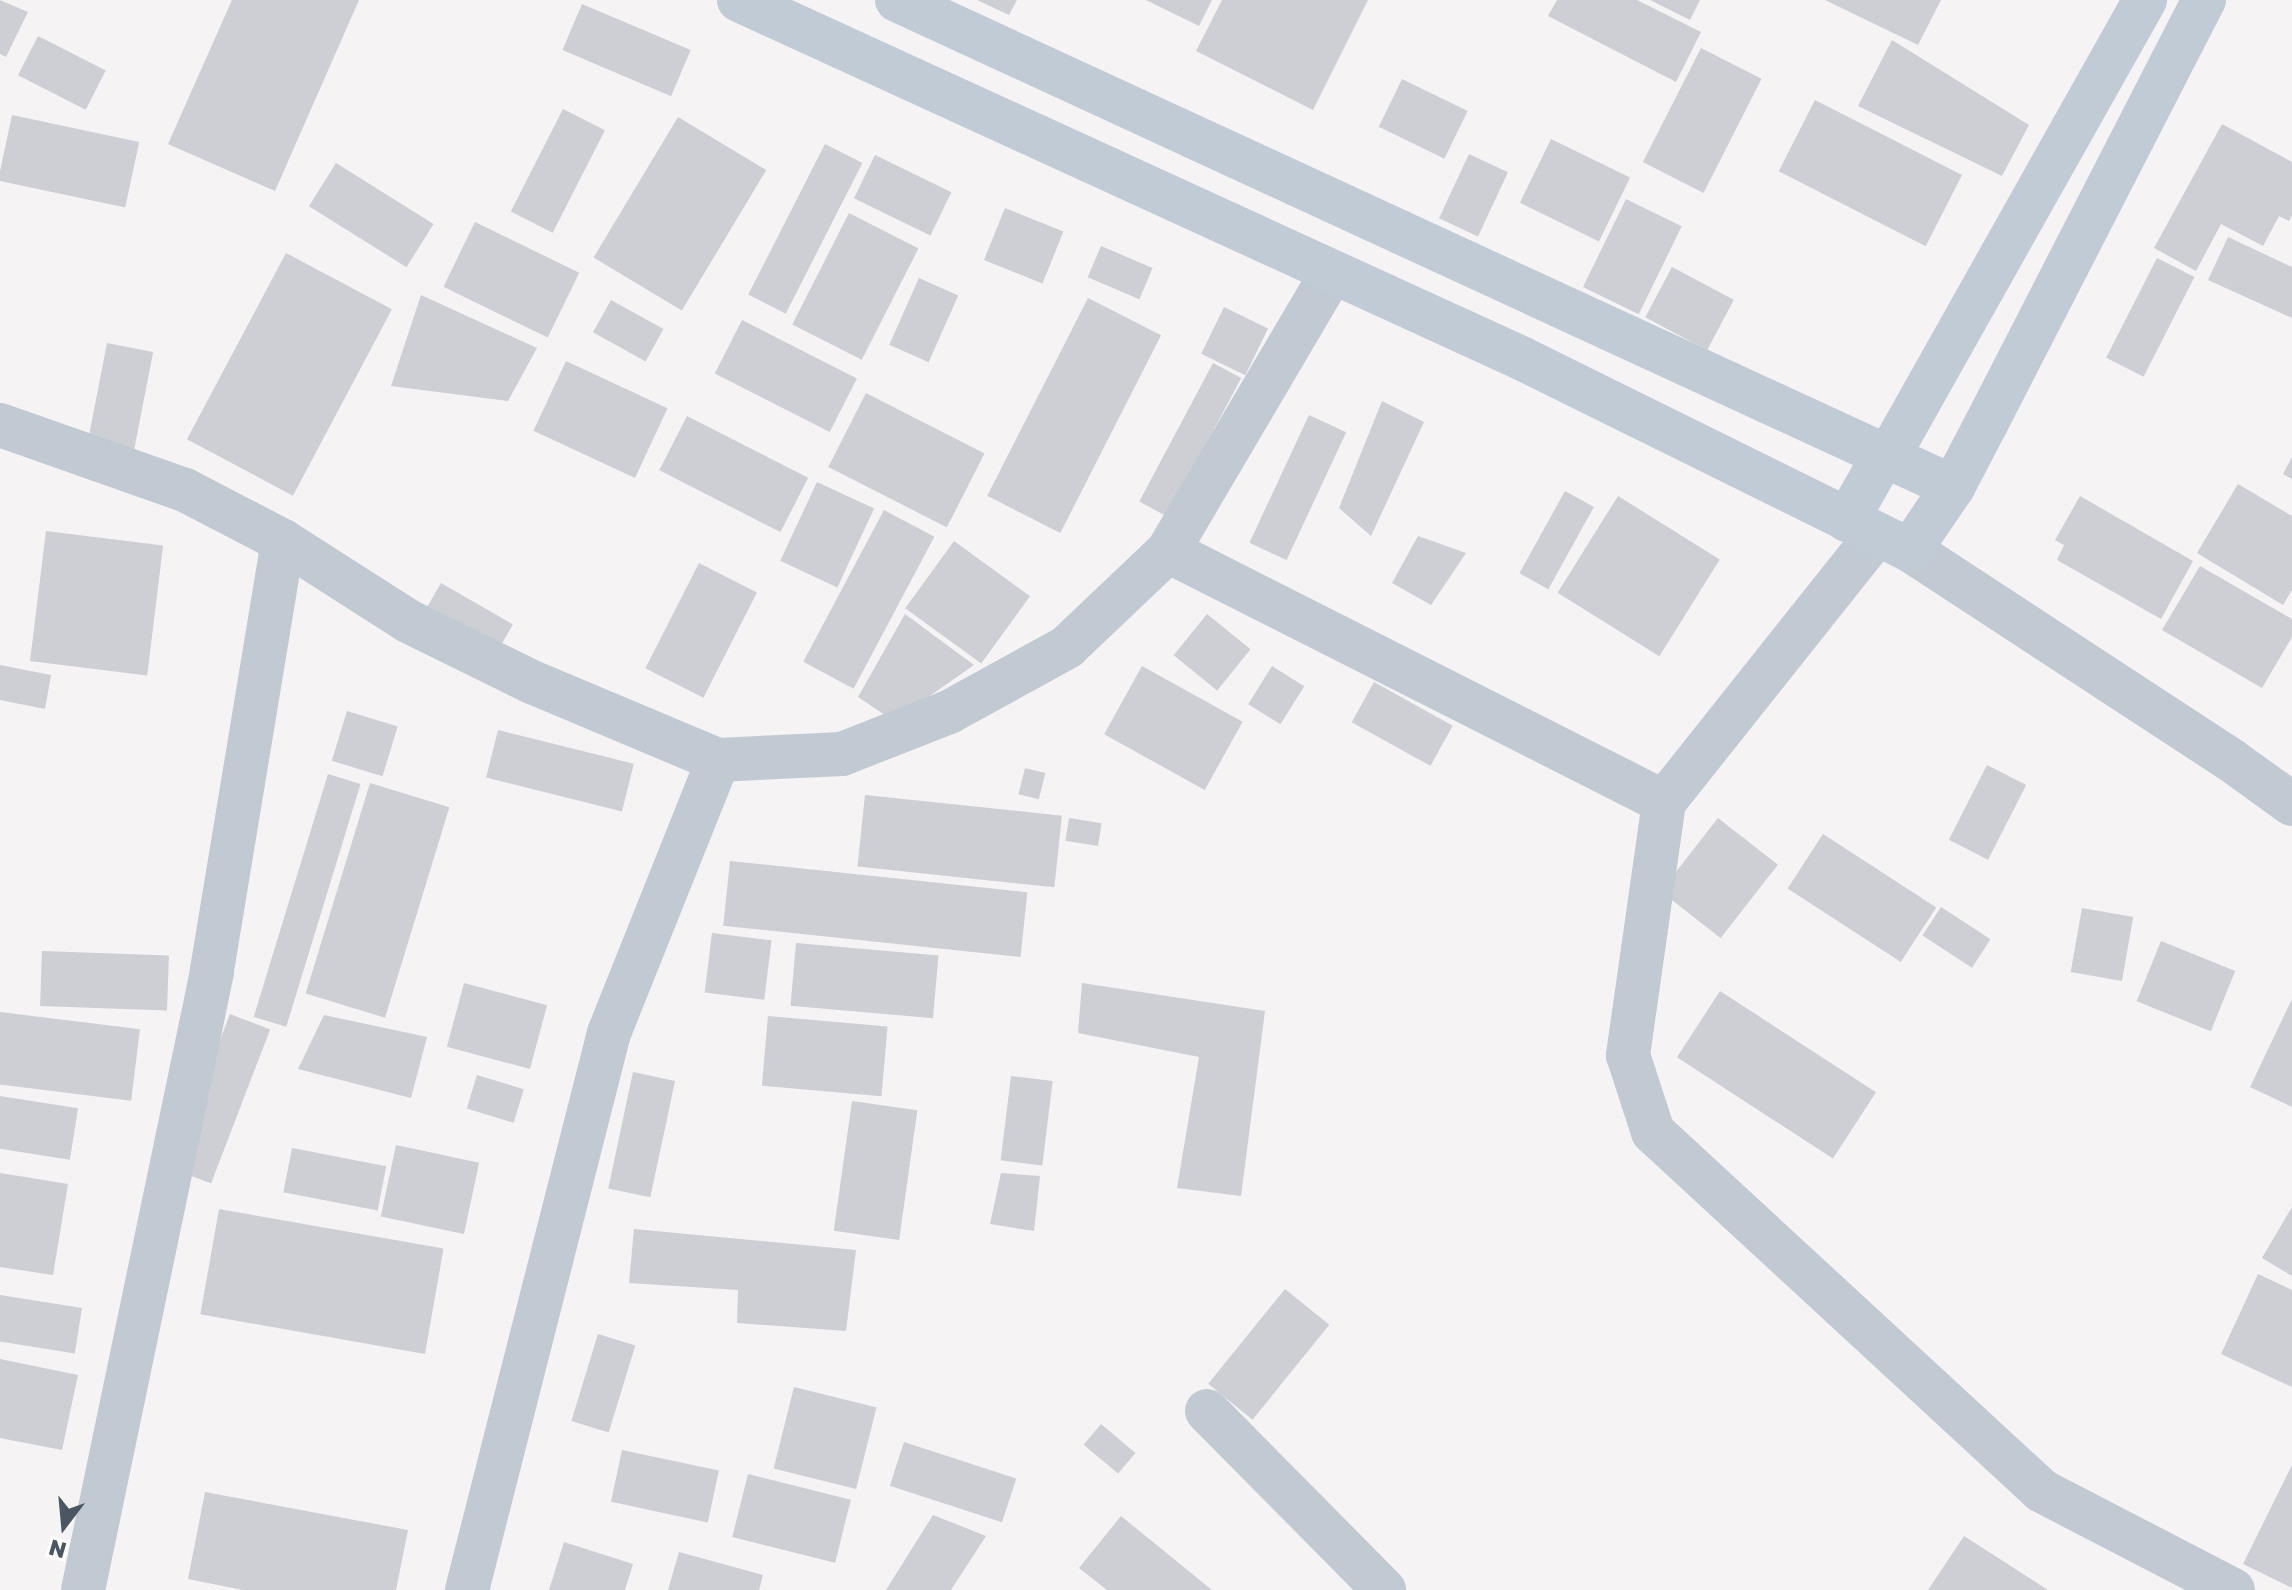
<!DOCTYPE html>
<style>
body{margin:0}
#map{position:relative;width:2292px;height:1590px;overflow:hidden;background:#f5f3f3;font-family:"Golos Text",sans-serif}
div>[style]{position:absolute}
.building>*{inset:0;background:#cdcfd5;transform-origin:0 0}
.street>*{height:44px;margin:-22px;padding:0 22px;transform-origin:22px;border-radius:22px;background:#c1cad2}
.secondary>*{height:44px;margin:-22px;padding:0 22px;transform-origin:22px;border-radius:22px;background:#c1cbd6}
span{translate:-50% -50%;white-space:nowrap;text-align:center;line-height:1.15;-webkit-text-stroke:7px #fff;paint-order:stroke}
.north{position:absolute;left:24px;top:1486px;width:80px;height:80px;-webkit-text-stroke:6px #fff;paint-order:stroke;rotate:196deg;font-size:22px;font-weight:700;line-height:32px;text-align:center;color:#4a5661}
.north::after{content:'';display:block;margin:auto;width:28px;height:36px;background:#4a5661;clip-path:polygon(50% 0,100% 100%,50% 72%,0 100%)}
</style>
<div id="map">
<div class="building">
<div style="clip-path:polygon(0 0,28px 12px,6px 57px,0 54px)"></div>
<div style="clip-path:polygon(232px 0,359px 0,275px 191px,168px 144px)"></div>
<div style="clip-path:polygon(977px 0,1017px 0,1009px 15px)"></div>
<div style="clip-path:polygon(1146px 0,1212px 0,1199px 26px)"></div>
<div style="clip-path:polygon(1222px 0,1368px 0,1313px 110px,1196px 51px)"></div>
<div style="clip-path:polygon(1557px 0,1637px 0,1701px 32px,1676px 82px,1548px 16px)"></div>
<div style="clip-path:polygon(1650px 0,1700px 0,1690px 20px)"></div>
<div style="clip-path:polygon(1825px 0,1941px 0,1918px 45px)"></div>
<div style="left:582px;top:4px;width:118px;height:50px;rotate:23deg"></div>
<div style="left:38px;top:36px;width:76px;height:44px;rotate:27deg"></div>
<div style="clip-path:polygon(1892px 40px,2029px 125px,2002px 176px,1858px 106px)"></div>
<div style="left:1701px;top:48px;width:68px;height:128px;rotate:27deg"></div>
<div style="left:1402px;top:79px;width:73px;height:53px;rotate:26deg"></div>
<div style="left:1815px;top:100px;width:165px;height:80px;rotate:27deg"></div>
<div style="left:563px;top:109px;width:47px;height:115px;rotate:27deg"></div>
<div style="left:12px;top:115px;width:130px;height:67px;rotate:12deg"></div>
<div style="left:678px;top:117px;width:103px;height:164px;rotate:31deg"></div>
<div style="clip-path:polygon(2222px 124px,2292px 162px,2292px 215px,2289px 221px,2279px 216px,2263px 246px,2221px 224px,2196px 271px,2154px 248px)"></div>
<div style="left:1551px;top:139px;width:88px;height:71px;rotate:26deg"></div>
<div style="left:825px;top:144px;width:42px;height:169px;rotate:27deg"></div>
<div style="left:1469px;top:154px;width:43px;height:71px;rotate:25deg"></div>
<div style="left:875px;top:155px;width:85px;height:48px;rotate:26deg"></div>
<div style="left:336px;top:163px;width:115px;height:51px;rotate:32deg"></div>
<div style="left:1626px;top:199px;width:62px;height:98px;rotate:26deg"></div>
<div style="left:1005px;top:208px;width:63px;height:56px;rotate:22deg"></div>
<div style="left:849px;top:213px;width:78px;height:125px;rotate:27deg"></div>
<div style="left:475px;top:222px;width:116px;height:72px;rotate:26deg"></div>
<div style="clip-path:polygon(2228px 237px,2292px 267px,2292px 318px,2208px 280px)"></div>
<div style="left:1101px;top:246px;width:56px;height:34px;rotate:23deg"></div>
<div style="left:286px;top:253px;width:120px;height:211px;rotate:28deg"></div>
<div style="left:2157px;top:258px;width:42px;height:112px;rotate:27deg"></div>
<div style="left:1672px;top:267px;width:70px;height:57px;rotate:28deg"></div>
<div style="left:919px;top:278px;width:43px;height:73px;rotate:24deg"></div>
<div style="clip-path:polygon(421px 295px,537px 348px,508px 401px,391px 386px)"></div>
<div style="left:1088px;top:298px;width:82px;height:222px;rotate:27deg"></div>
<div style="left:611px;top:300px;width:60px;height:37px;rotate:29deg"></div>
<div style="left:1224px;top:307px;width:49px;height:52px;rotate:26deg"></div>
<div style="left:742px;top:320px;width:129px;height:60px;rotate:27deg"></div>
<div style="left:107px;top:343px;width:47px;height:106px;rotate:11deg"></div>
<div style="left:566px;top:361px;width:112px;height:77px;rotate:25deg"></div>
<div style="left:1213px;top:363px;width:32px;height:157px;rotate:28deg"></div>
<div style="left:866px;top:393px;width:133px;height:83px;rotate:27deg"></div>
<div style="clip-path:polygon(1382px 401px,1424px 422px,1371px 536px,1339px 508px)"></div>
<div style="left:1309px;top:415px;width:41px;height:141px;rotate:25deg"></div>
<div style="left:687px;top:416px;width:136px;height:61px;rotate:27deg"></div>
<div style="clip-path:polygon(2292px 457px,2292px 479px,2283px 474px)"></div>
<div style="left:817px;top:482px;width:63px;height:87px;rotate:25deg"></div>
<div style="clip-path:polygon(2238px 484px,2292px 516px,2292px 590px,2283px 605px,2197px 553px)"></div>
<div style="left:1565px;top:491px;width:33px;height:94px;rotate:29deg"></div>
<div style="left:1618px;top:496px;width:120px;height:114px;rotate:32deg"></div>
<div style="clip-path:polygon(2080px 496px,2193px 561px,2161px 619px,2057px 560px,2064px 545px,2055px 540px)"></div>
<div style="left:884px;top:510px;width:57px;height:172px;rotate:28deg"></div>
<div style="left:46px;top:531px;width:118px;height:131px;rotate:7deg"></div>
<div style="clip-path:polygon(1418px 536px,1466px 553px,1431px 605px,1392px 583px)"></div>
<div style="left:954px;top:541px;width:94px;height:83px;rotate:36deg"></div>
<div style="left:699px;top:563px;width:65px;height:118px;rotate:27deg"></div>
<div style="clip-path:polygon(2200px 566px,2292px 619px,2292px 637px,2262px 688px,2162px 630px)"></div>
<div style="left:441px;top:583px;width:83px;height:39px;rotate:30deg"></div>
<div style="clip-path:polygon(905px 614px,974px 665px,894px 721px,858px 697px)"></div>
<div style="left:1207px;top:614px;width:56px;height:53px;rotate:39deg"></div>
<div style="clip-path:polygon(0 665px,51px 675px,45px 709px,0 700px)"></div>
<div style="left:1142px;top:666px;width:115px;height:78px;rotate:29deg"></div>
<div style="left:1272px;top:666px;width:38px;height:45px;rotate:32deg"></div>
<div style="left:1374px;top:682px;width:90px;height:46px;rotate:29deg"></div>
<div style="left:347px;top:711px;width:53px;height:52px;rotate:17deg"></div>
<div style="left:498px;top:730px;width:140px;height:49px;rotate:14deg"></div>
<div style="left:1987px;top:765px;width:44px;height:84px;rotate:27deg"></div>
<div style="left:1025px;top:768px;width:21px;height:27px;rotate:14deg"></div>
<div style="left:328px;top:774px;width:34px;height:254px;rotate:17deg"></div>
<div style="left:370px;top:783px;width:83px;height:220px;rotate:17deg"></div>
<div style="left:865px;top:795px;width:198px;height:72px;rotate:6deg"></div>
<div style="left:1069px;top:818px;width:33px;height:23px;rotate:9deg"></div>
<div style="left:1718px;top:818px;width:76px;height:93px;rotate:38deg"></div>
<div style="left:1823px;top:834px;width:135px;height:65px;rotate:33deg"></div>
<div style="left:730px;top:861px;width:299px;height:65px;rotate:6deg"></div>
<div style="left:1941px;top:907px;width:59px;height:34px;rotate:33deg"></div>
<div style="left:2082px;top:908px;width:52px;height:65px;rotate:10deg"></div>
<div style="left:712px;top:933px;width:60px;height:60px;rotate:7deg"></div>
<div style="left:2161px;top:941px;width:80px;height:65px;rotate:22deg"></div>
<div style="left:796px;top:943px;width:143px;height:63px;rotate:5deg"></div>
<div style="left:42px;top:951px;width:127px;height:55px;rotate:2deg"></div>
<div style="left:464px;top:983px;width:86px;height:66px;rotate:15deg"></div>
<div style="clip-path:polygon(1082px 983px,1265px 1011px,1241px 1196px,1177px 1188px,1199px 1057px,1078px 1033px)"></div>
<div style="left:1720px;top:991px;width:186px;height:79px;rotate:33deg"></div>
<div style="clip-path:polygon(2292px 999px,2292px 1107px,2250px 1087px)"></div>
<div style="left:0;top:1012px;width:141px;height:72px;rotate:7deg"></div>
<div style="left:230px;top:1014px;width:43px;height:165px;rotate:21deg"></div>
<div style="clip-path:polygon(324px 1015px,427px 1037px,411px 1098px,298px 1069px)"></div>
<div style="left:768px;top:1016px;width:120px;height:70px;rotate:5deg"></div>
<div style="left:633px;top:1072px;width:43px;height:119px;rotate:12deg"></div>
<div style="left:477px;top:1075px;width:49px;height:35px;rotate:17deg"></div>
<div style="left:1011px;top:1076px;width:42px;height:85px;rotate:7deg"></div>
<div style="left:0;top:1096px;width:79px;height:52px;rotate:9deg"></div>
<div style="left:852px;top:1101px;width:66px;height:131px;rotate:8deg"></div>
<div style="left:396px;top:1145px;width:85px;height:73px;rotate:12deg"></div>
<div style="left:292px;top:1148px;width:96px;height:45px;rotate:11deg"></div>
<div style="clip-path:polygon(0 1173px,68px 1184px,53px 1275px,0 1267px)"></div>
<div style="clip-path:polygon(1001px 1173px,1040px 1176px,1034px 1231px,990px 1224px)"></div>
<div style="clip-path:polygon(2292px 1207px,2292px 1276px,2262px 1258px)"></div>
<div style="left:219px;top:1209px;width:228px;height:107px;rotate:10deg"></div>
<div style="clip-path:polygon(634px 1229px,856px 1250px,846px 1331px,737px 1323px,738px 1290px,629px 1283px)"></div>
<div style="clip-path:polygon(2258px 1274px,2292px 1290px,2292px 1387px,2221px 1354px)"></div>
<div style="left:1285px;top:1289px;width:57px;height:122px;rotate:39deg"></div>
<div style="left:0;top:1295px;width:83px;height:46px;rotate:9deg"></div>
<div style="left:598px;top:1334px;width:39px;height:91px;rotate:17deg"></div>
<div style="clip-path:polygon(0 1359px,78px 1375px,62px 1450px,0 1438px)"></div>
<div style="left:794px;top:1387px;width:85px;height:84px;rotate:14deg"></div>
<div style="left:1101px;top:1424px;width:45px;height:27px;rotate:40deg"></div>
<div style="left:904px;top:1442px;width:118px;height:46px;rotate:18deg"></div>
<div style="left:622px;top:1450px;width:99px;height:53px;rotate:12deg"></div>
<div style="clip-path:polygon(2292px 1465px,2292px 1588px,2243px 1564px)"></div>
<div style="left:748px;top:1474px;width:106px;height:65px;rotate:14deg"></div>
<div style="clip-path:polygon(205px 1492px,408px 1530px,396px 1590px,243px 1590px,188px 1579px)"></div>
<div style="clip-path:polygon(933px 1515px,986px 1536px,951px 1590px,886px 1590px)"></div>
<div style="clip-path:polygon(1121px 1516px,1212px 1590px,1107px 1590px,1079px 1568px)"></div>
<div style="clip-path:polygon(1964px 1536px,2048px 1590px,1928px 1590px)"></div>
<div style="clip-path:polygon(564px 1542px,633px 1564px,625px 1590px,549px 1590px)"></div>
<div style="clip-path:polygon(679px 1552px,763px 1575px,759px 1590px,668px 1590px)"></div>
</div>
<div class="street">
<div style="left:0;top:425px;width:196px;rotate:19.4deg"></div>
<div style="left:185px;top:490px;width:110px;rotate:27.5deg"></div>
<div style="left:283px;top:541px;width:437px;rotate:99.4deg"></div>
<div style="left:212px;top:972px;width:631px;rotate:101.79deg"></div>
<div style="left:283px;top:541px;width:148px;rotate:32.6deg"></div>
<div style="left:408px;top:621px;width:138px;rotate:26.2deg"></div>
<div style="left:532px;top:682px;width:202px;rotate:22.8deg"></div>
<div style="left:1910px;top:550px;width:384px;rotate:33.2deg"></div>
<div style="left:2231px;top:760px;width:75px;rotate:35.8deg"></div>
<div style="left:1168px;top:551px;width:556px;rotate:26.84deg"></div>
<div style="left:1664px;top:802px;width:342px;rotate:-51.5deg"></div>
<div style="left:1664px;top:802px;width:256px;rotate:98.1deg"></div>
<div style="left:1628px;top:1055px;width:81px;rotate:72deg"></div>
<div style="left:1653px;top:1132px;width:529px;rotate:42.7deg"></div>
<div style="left:2042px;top:1491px;width:215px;rotate:27.4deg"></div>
<div style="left:1207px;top:1411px;width:252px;rotate:45.3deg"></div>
<div style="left:467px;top:1590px;width:575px;rotate:-75.7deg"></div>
<div style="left:609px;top:1033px;width:294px;rotate:-68.2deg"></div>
<div style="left:718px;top:760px;width:124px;rotate:-2.8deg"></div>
<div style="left:842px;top:754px;width:115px;rotate:-21.4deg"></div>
<div style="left:949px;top:712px;width:135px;rotate:-28.8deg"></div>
<div style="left:1067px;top:647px;width:139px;rotate:-43.5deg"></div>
<div style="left:1168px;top:551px;width:321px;rotate:-59.5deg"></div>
</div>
<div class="secondary">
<div style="left:739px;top:0;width:860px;rotate:24.6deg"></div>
<div style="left:1521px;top:358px;width:434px;rotate:26.3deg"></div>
<div style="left:1910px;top:550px;width:76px;rotate:-55.7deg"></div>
<div style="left:1953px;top:487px;width:71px;rotate:-62.4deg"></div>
<div style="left:1986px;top:424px;width:477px;rotate:-62.8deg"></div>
<div style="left:897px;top:0;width:1163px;rotate:24.76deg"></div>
<div style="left:1847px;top:520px;width:77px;rotate:-60.4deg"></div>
<div style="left:1885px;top:453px;width:17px;rotate:-45deg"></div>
<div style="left:1897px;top:441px;width:506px;rotate:-60.65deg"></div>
</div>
<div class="north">N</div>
</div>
